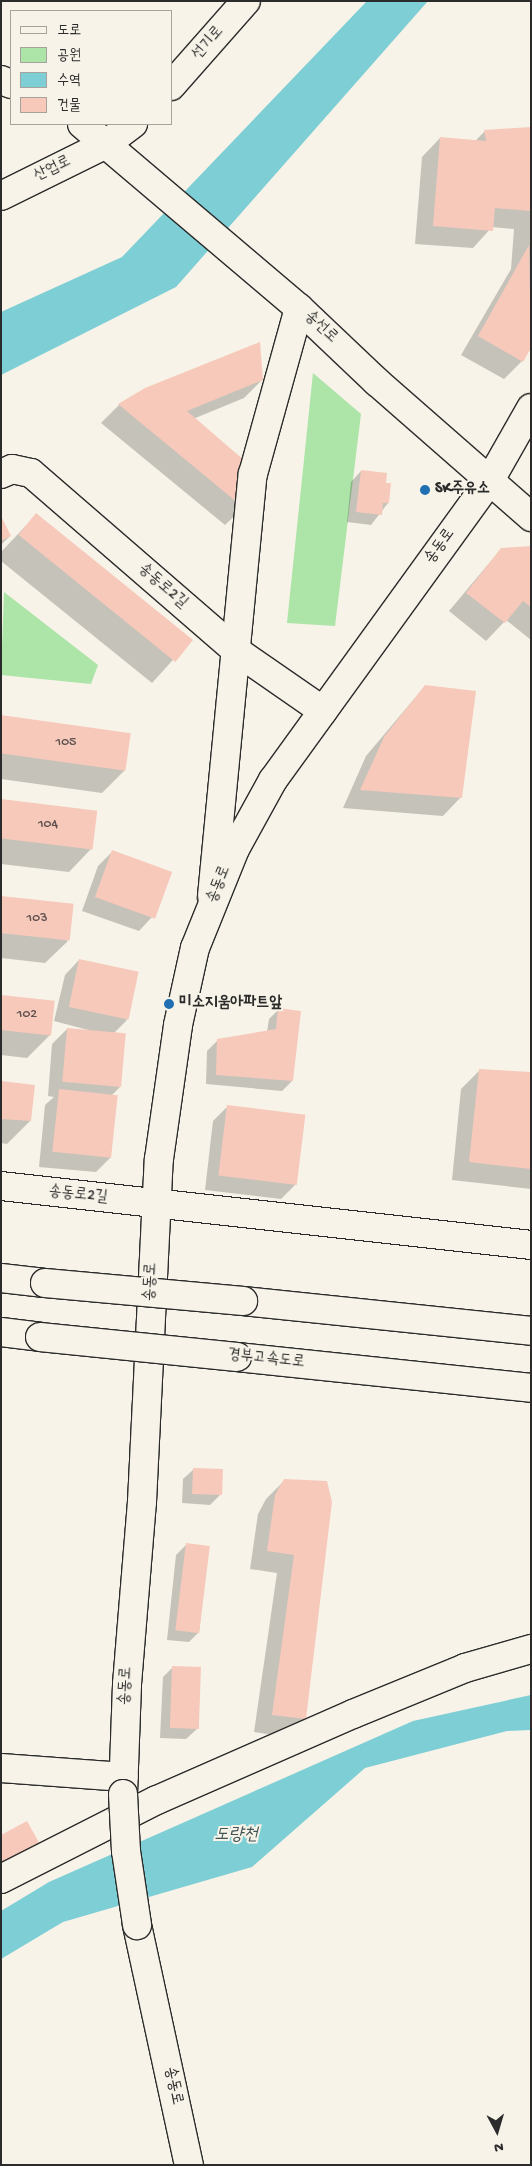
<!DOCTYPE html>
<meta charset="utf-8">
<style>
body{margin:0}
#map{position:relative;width:532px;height:2166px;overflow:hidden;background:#f7f3e8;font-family:"Gochi Hand","Poor Story",sans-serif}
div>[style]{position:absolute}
.green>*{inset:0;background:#ade4a8}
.water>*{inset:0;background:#7dced5}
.shadow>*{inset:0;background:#0003}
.building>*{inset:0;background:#f7c9bb;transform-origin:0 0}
.roads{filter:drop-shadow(1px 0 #2b2b2b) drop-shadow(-1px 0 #2b2b2b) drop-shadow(0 1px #2b2b2b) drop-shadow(0 -1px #2b2b2b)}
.minor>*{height:28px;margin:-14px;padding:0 14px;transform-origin:14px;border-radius:14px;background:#f7f3e8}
.tertiary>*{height:28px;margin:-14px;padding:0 14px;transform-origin:14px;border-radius:14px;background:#f7f3e8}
.secondary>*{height:28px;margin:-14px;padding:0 14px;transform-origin:14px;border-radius:14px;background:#f7f3e8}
.motorway>*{height:28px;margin:-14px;padding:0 14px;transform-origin:14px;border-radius:14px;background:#f7f3e8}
.bridges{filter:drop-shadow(1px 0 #2b2b2b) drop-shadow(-1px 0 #2b2b2b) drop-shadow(0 1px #2b2b2b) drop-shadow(0 -1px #2b2b2b)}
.tertiary-bridge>*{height:28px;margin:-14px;padding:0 14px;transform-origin:14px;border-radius:14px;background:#f7f3e8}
.motorway-bridge>*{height:28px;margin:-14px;padding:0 14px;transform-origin:14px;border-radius:14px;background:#f7f3e8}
.dots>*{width:14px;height:14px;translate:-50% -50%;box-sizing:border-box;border:2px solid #f7f3e8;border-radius:50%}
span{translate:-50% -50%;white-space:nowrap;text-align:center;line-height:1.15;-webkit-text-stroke:4px #f7f3e8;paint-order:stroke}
.number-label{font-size:14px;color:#5e524f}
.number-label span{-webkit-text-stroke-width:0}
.street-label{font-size:16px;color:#2b2b2b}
.poi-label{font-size:16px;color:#2b2b2b;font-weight:700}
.left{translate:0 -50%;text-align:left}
.water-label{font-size:18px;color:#405456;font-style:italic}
.frame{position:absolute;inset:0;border:2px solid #2b2b2b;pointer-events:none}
.legend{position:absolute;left:10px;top:10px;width:162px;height:115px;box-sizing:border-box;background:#f7f3e8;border:1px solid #a5a39c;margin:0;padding:6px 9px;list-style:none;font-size:15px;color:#2b2b2b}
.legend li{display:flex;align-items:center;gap:10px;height:25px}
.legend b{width:25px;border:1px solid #a5a39c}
.north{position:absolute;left:472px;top:2106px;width:50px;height:50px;-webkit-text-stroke:4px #f7f3e8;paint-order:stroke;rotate:174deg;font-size:14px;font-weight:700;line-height:20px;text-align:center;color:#2b2b2b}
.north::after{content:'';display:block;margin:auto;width:18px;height:22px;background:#2b2b2b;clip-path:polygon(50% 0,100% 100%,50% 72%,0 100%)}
</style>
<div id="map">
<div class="green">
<div style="clip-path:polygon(313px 373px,361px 414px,335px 626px,287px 623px)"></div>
<div style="clip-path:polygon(4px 592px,98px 665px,91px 684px,1px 675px)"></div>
</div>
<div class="water">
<div style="clip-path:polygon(367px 1px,428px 1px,176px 287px,1px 375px,1px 312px,122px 257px)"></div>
<div style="clip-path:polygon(531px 1695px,531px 1730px,507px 1731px,365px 1768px,252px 1867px,63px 1922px,1px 1959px,1px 1911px,49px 1882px,413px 1721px)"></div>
</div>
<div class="shadow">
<div style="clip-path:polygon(531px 129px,531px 346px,522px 361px,504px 379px,461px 355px,511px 269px,514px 229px,492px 227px,473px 248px,415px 244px,422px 157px,440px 138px,475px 141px,485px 131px)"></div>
<div style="clip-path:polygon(262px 380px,244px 398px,193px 419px,243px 508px,225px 525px,101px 423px,119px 405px,146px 389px)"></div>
<div style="clip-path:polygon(361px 471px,385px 484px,388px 503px,371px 525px,347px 522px,351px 482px)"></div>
<div style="clip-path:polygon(36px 515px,191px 640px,152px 683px,1px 561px,1px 552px)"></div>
<div style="clip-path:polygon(1px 519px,10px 536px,1px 545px)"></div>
<div style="clip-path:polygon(531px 547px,531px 640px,506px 620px,486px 641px,449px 611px,501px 549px)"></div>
<div style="clip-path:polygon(425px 686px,461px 797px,443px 816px,343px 808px,366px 756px)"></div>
<div style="clip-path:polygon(1px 716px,125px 770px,102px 793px,1px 779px)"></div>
<div style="clip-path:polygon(1px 801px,96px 812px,91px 849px,69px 872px,1px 864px)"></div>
<div style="clip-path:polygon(113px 851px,153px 916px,139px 931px,82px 911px,98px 866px)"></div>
<div style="clip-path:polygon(1px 897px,68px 941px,45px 963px,1px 958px)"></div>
<div style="clip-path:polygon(79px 960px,127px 1020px,114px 1033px,120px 1087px,111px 1096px,110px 1158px,96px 1172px,39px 1167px,45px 1105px,54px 1097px,48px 1096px,52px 1044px,67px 1029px,92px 1031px,54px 1021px,65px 975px)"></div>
<div style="clip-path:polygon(1px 996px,50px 1035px,27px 1058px,1px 1055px)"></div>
<div style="clip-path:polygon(279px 1009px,292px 1081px,282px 1091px,206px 1084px,207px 1051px,217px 1041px,267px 1032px,269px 1019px)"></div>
<div style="clip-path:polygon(480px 1070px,531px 1074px,531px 1189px,452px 1180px,461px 1089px)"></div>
<div style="clip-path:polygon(1px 1083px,33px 1086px,30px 1121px,7px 1144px,1px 1143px)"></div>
<div style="clip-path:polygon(228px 1106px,296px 1184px,281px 1199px,205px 1190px,213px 1121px)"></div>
<div style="clip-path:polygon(194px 1469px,220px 1495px,210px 1505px,182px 1503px,183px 1479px)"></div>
<div style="clip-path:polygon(284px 1481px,326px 1483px,304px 1719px,286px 1737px,254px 1732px,277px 1573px,250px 1569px,258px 1514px,266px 1499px)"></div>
<div style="clip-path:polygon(186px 1545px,209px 1547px,199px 1632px,189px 1642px,167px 1640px,176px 1555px)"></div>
<div style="clip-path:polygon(173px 1667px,197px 1729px,186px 1739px,160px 1738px,163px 1677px)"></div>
</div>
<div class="building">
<div style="clip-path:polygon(531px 127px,531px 211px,495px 208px,493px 231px,433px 226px,440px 137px,486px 141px,484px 130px)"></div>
<div style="clip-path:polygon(529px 245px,531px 348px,523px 362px,478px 336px)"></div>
<div style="clip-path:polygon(260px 342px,263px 380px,187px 411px,252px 467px,244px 508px,118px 404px,145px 388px)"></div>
<div style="clip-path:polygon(361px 470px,387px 473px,386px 483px,391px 483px,389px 503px,383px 503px,382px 515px,356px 512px)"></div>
<div style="left:36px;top:513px;width:202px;height:28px;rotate:39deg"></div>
<div style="clip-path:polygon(1px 516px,11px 536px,1px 541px)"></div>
<div style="clip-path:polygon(531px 546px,531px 607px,523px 601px,505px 623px,466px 593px,501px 548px)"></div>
<div style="clip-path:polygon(425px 685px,476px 691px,462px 798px,360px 790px,384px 737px)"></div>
<div style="left:1px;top:715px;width:131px;height:38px;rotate:8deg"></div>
<div style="left:1px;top:799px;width:97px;height:39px;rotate:7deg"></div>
<div style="left:112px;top:850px;width:64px;height:50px;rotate:20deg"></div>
<div style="left:1px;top:896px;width:73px;height:37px;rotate:6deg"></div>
<div style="left:79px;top:959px;width:61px;height:49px;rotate:12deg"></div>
<div style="left:1px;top:995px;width:54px;height:35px;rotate:6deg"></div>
<div style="clip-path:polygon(278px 1008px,301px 1011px,293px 1081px,216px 1075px,217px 1039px,276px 1029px)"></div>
<div style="left:67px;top:1028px;width:59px;height:54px;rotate:5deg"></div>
<div style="clip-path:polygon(479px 1069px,531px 1072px,531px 1169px,469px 1162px)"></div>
<div style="clip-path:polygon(1px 1081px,35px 1085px,31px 1121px,1px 1119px)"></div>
<div style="left:59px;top:1089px;width:59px;height:63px;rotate:6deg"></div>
<div style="left:227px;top:1105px;width:79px;height:71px;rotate:7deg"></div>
<div style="left:193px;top:1468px;width:30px;height:26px;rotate:2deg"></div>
<div style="clip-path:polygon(284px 1479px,327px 1481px,332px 1502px,306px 1719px,272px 1715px,294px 1555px,267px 1551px,275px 1495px)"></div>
<div style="left:186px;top:1543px;width:24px;height:88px;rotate:7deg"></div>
<div style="left:172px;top:1666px;width:29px;height:62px;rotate:2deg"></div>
<div style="clip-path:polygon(27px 1821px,42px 1848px,1px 1870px,1px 1835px)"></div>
</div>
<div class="roads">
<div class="minor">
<div style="left:1px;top:474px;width:12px;rotate:-24deg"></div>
<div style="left:12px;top:469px;width:19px;rotate:12deg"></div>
<div style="left:31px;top:473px;width:270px;rotate:40.9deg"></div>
<div style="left:235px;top:650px;width:107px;rotate:34.7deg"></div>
<div style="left:212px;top:896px;width:424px;rotate:-84.5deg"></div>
<div style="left:253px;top:474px;width:172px;rotate:-74.5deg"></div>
<div style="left:1px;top:1186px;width:533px;rotate:6.35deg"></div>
<div style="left:1px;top:1768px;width:123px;rotate:4.2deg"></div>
<div style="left:1px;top:1879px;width:175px;rotate:-26.9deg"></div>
<div style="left:157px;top:1800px;width:214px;rotate:-23.7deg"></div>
<div style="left:353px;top:1714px;width:121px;rotate:-22.3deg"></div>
<div style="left:465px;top:1668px;width:69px;rotate:-16.1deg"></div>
</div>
<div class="tertiary">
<div style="left:1px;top:196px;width:117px;rotate:-26.3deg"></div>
<div style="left:123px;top:1794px;width:110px;rotate:-87.9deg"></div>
<div style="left:127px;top:1684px;width:183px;rotate:-85.3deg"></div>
<div style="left:142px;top:1502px;width:343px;rotate:-87.2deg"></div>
<div style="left:159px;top:1159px;width:135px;rotate:-81.9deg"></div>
<div style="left:178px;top:1025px;width:79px;rotate:-77.6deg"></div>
<div style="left:195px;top:948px;width:107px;rotate:-68deg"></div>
<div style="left:235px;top:849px;width:79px;rotate:-61.2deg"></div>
<div style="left:273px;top:780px;width:368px;rotate:-54.1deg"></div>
<div style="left:489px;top:482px;width:85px;rotate:-60.4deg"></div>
<div style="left:137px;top:1925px;width:246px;rotate:77.8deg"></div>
</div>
<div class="secondary">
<div style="left:1px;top:80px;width:11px;rotate:22deg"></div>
<div style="left:171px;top:86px;width:113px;rotate:-48.6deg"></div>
<div style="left:82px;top:124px;width:285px;rotate:40.3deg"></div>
<div style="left:299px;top:308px;width:108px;rotate:43.5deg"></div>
<div style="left:377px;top:382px;width:205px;rotate:41.2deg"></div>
<div style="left:106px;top:144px;width:34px;rotate:-37deg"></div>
</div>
<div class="motorway">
<div style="left:1px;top:1278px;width:44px;rotate:6.5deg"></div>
<div style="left:243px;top:1301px;width:290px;rotate:5.9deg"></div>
<div style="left:1px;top:1332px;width:39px;rotate:7deg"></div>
<div style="left:237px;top:1357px;width:296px;rotate:6deg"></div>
</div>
</div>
<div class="bridges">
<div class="tertiary-bridge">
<div style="left:123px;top:1794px;width:57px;rotate:87deg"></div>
<div style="left:126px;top:1851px;width:75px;rotate:81.5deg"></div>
</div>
<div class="motorway-bridge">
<div style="left:45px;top:1283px;width:199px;rotate:5.2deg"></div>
<div style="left:40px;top:1337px;width:198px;rotate:5.8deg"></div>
</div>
</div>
<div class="dots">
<div style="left:425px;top:490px;background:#1f6fb2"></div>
<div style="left:169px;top:1004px;background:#1f6fb2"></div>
</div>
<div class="number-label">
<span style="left:66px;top:743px">105</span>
<span style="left:48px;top:825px">104</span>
<span style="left:37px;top:919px">103</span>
<span style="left:27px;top:1015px">102</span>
</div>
<div class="street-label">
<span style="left:209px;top:44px;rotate:-49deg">선기로</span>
<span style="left:53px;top:170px;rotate:-26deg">산업로</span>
<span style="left:320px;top:328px;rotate:43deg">송선로</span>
<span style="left:441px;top:547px;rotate:-54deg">송동로</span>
<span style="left:162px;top:587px;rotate:41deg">송동로2길</span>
<span style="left:220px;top:885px;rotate:-68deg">송동로</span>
<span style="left:78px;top:1196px;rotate:6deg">송동로2길</span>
<span style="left:152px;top:1282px;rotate:-87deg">송동로</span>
<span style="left:266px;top:1360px;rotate:6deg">경부고속도로</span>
<span style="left:127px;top:1686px;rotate:-87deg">송동로</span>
<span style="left:172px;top:2086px;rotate:78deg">송동로</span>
</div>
<div class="poi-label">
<span class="left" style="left:435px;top:490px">SK주유소</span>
<span class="left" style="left:179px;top:1004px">미소지움아파트앞</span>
</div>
<div class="water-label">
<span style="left:236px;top:1836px">도량천</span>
</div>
<div class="frame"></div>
<ul class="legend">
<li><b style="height:6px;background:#f7f3e8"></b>도로</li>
<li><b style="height:14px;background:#ade4a8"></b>공원</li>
<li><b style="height:14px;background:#7dced5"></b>수역</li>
<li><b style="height:14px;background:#f7c9bb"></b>건물</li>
</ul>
<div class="north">N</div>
</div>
